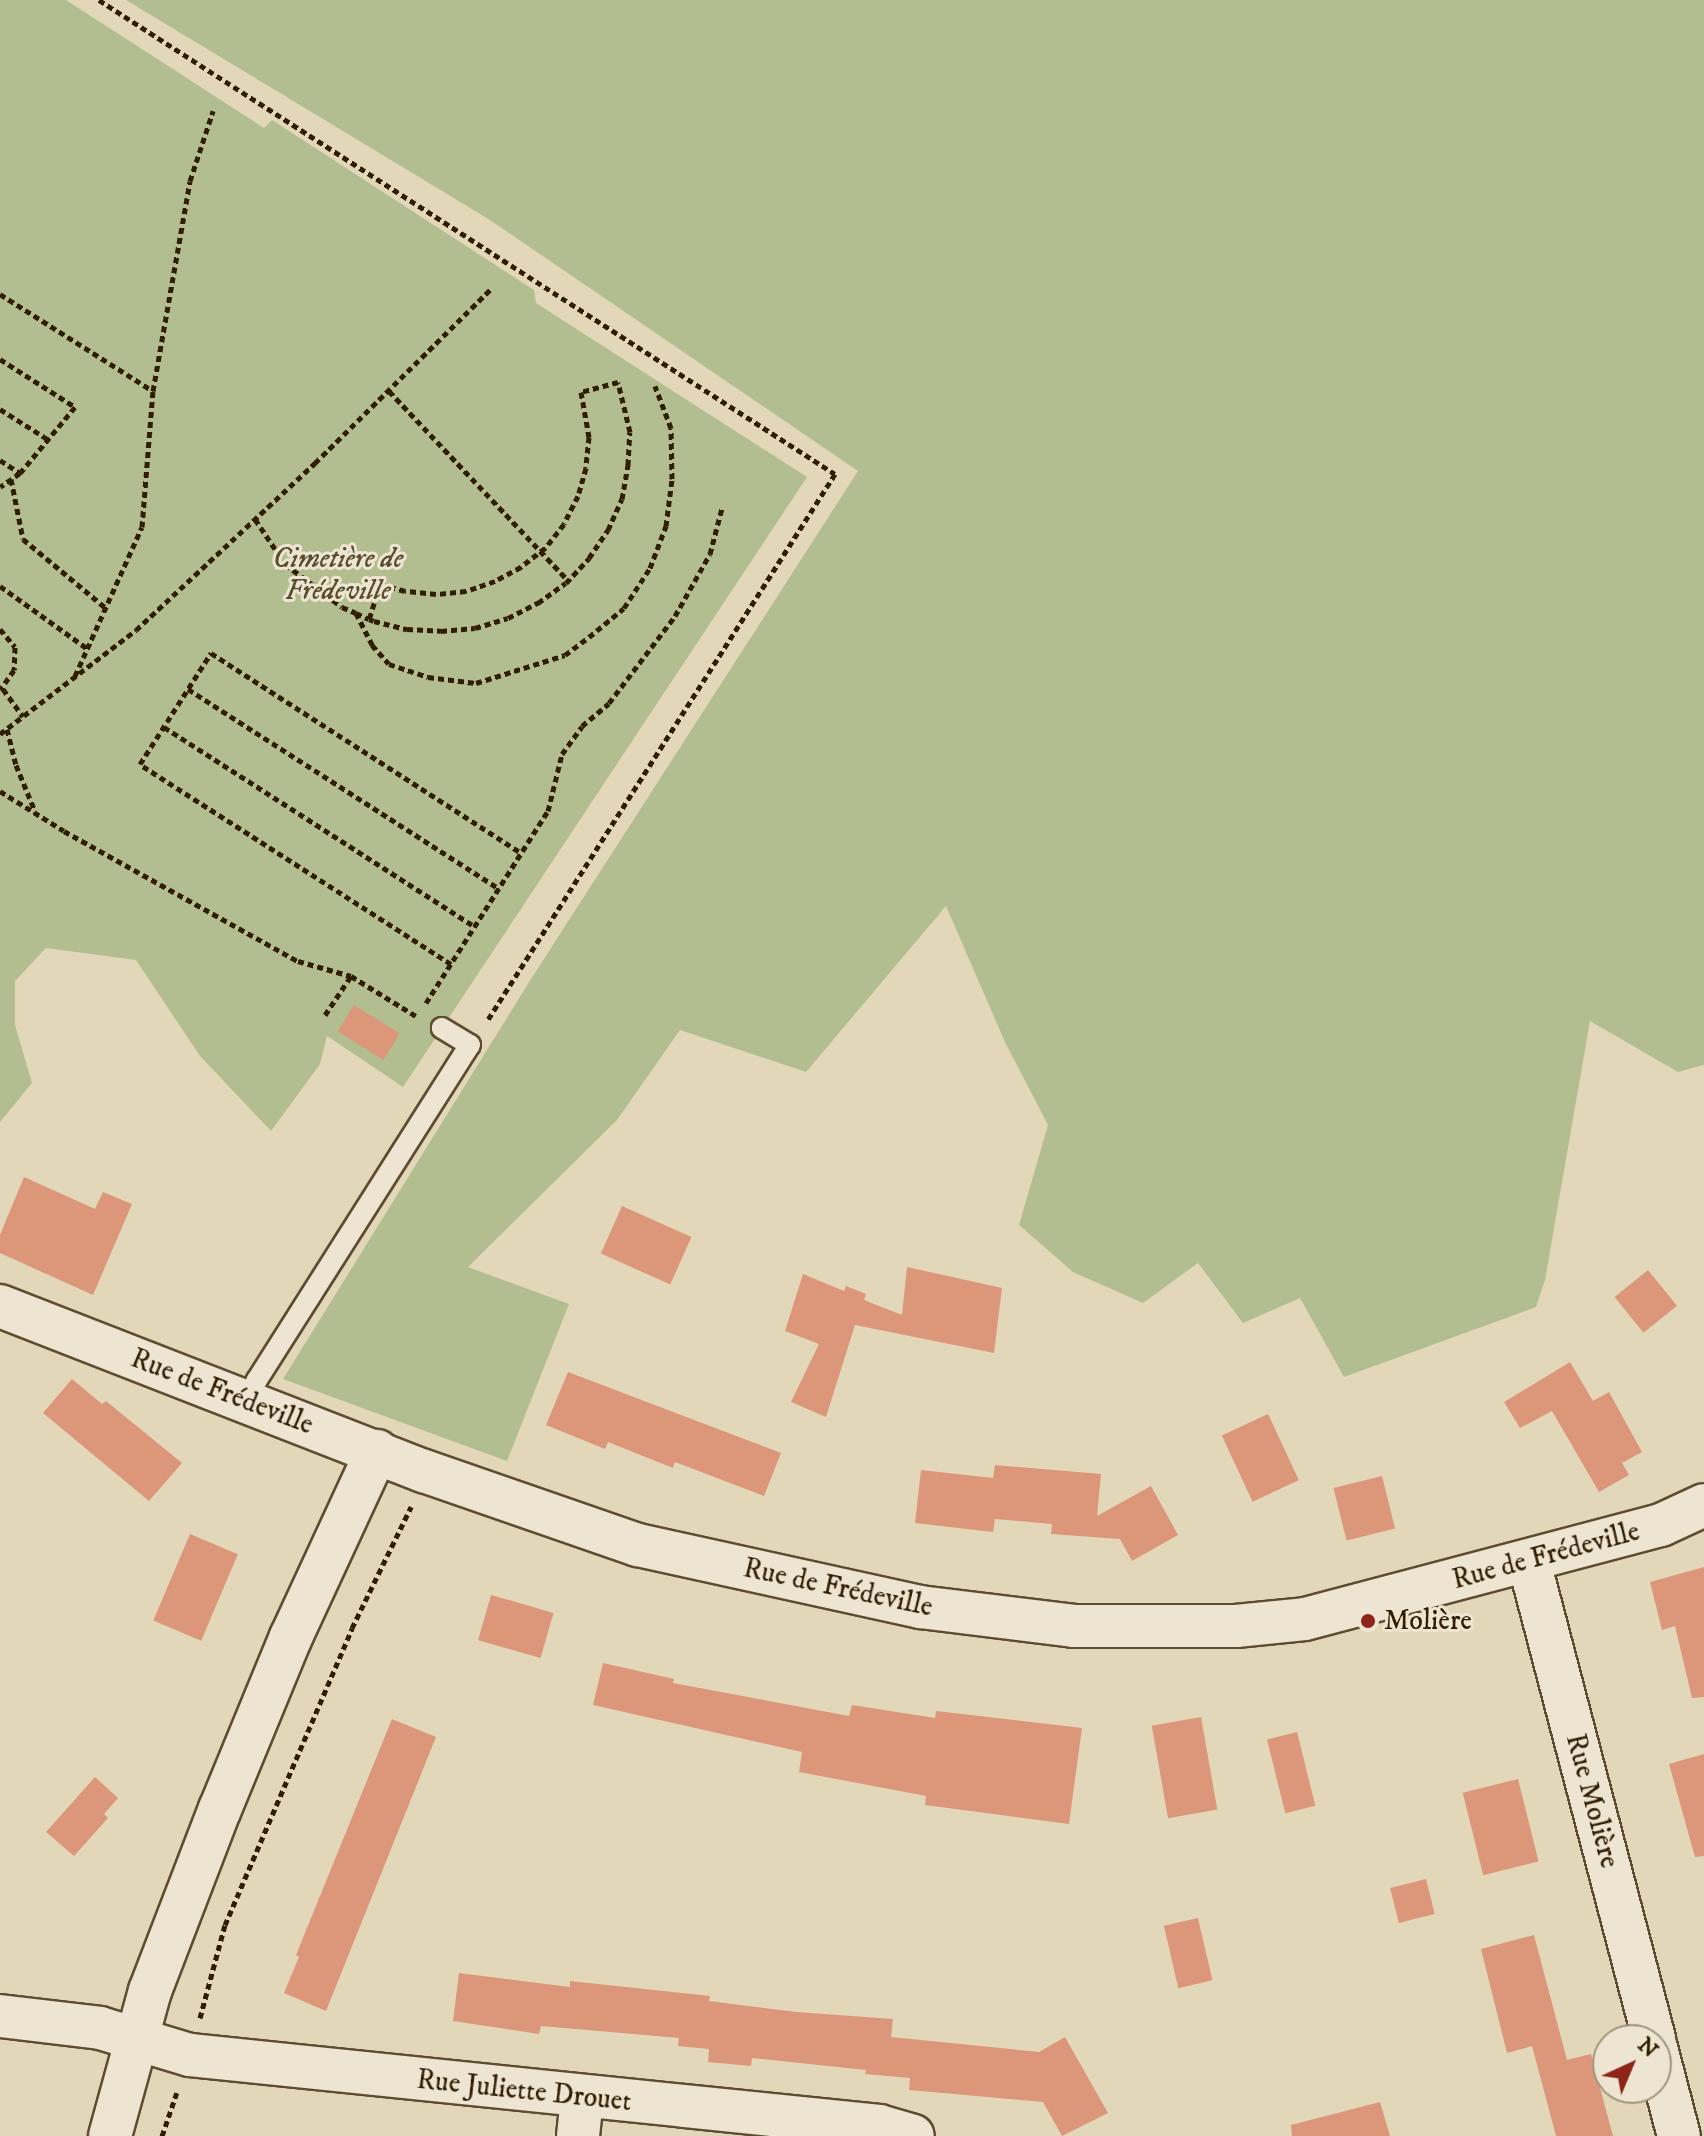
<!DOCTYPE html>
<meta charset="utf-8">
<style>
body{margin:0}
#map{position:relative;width:1704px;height:2136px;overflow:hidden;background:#e3d7b9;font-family:"IM FELL DW Pica",serif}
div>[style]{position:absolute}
.green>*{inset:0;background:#b3be90}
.building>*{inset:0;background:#dc977b;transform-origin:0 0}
.path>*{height:5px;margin-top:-2.5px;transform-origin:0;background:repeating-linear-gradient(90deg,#311e02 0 6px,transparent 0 10px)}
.roads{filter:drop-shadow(2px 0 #5e4c30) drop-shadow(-2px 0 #5e4c30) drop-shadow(0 2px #5e4c30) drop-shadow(0 -2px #5e4c30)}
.lane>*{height:20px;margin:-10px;padding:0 10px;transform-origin:10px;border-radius:10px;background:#ede5d2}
.street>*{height:42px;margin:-21px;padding:0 21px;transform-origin:21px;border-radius:21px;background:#ede5d2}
.dots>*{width:22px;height:22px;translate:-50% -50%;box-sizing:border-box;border:4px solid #ede5d2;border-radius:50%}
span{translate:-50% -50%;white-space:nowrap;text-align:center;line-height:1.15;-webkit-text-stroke:6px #ede5d2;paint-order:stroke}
.park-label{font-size:28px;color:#584e2d;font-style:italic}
.street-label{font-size:28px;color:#311e02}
.poi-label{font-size:28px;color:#311e02}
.left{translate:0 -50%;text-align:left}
.north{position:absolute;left:1592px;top:2024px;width:80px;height:80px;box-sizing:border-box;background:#ede5d2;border:2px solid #a2957f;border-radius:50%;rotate:44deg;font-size:22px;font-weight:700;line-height:32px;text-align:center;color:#311e02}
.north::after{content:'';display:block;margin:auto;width:28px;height:36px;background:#8f2418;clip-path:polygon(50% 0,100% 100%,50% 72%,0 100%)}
</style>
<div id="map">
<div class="green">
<div style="clip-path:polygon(0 0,66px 0,264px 128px,272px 120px,534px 290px,536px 303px,807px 477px,403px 1087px,327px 1036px,320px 1064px,271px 1131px,200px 1056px,136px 960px,46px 948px,15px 981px,15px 1025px,32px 1083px,0 1122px)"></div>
<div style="clip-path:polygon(126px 0,1704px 0,1704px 1065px,1678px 1072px,1590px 1021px,1545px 1280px,1536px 1307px,1344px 1377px,1300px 1298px,1243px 1323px,1198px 1263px,1143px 1303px,1073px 1272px,1019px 1225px,1048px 1125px,1005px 1042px,946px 906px,806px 1072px,680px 1030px,617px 1120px,468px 1267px,569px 1304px,507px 1461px,283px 1379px,531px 979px,858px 471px,490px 220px)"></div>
</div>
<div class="building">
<div style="left:354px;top:1005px;width:54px;height:31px;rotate:32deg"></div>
<div style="clip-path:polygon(24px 1177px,95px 1209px,103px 1192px,132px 1204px,93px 1295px,0 1253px,0 1235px)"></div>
<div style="left:622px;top:1206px;width:76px;height:52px;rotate:24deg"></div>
<div style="clip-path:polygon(907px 1267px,1002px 1288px,994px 1353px,855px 1325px,826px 1417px,791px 1402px,819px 1344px,785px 1331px,803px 1274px,844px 1291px,846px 1286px,866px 1294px,864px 1300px,902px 1315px)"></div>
<div style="left:1648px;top:1270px;width:46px;height:43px;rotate:51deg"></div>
<div style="clip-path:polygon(1570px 1362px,1593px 1401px,1609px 1392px,1642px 1452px,1622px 1463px,1629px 1475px,1599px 1492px,1552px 1411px,1520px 1428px,1504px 1402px)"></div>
<div style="clip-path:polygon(568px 1372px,781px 1453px,764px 1496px,675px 1462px,673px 1468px,608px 1442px,605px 1449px,546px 1425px)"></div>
<div style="clip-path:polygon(72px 1379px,102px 1404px,106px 1401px,182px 1463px,149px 1501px,43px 1413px)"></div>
<div style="left:1268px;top:1414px;width:73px;height:51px;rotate:65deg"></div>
<div style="clip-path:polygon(995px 1465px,1101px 1474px,1097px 1516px,1151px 1486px,1178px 1535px,1132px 1561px,1120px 1539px,1051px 1534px,1052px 1524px,995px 1519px,993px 1532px,915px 1523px,921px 1470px,993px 1478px)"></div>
<div style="left:1382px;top:1476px;width:54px;height:50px;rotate:76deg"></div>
<div style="left:190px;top:1534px;width:52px;height:94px;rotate:23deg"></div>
<div style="clip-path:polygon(1704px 1567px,1704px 1697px,1692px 1698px,1675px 1626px,1662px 1630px,1650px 1582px)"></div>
<div style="left:491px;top:1595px;width:65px;height:47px;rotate:16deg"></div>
<div style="clip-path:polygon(603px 1663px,674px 1679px,673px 1683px,849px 1716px,852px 1705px,935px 1718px,936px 1711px,1082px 1728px,1069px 1824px,925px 1805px,926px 1796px,799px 1772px,802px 1752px,593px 1705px)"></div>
<div style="left:1201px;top:1717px;width:94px;height:50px;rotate:80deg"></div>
<div style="clip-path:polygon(392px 1719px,436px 1737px,326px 2011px,284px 1993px,299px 1957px,296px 1955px)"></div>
<div style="left:1297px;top:1732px;width:76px;height:31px;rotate:76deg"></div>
<div style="clip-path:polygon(1704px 1754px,1704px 1856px,1695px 1857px,1669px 1764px)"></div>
<div style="clip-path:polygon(95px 1777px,118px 1798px,104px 1814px,108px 1818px,74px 1856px,46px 1832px)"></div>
<div style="left:1518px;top:1779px;width:85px;height:57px;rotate:76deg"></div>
<div style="left:1426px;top:1879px;width:36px;height:37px;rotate:76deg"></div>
<div style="left:1198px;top:1918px;width:64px;height:35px;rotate:77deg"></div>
<div style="clip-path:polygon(1534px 1935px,1567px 2060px,1591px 2054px,1613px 2136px,1556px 2136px,1532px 2046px,1507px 2053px,1481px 1949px)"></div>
<div style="clip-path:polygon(459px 1973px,570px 1987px,570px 1981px,710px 1996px,709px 2001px,797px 2012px,893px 2019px,891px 2037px,1039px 2052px,1065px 2037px,1108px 2113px,1062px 2136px,1043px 2102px,909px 2090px,910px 2078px,865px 2074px,866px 2070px,752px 2058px,751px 2066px,708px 2062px,709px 2049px,678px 2046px,679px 2038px,541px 2026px,539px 2034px,453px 2021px)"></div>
<div style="clip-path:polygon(1380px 2102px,1390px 2136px,1292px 2136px,1291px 2125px)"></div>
</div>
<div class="path">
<div style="left:99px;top:0;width:875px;rotate:32.78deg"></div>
<div style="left:835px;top:474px;width:648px;rotate:122.46deg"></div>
<div style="left:0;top:294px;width:181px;rotate:32.4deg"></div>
<div style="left:0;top:359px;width:89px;rotate:32.6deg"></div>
<div style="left:75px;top:407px;width:86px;rotate:129.8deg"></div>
<div style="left:20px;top:473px;width:24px;rotate:145deg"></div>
<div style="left:389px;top:391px;width:260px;rotate:46.6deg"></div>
<div style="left:0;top:409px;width:58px;rotate:32.3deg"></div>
<div style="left:0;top:460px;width:24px;rotate:33deg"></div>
<div style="left:11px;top:479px;width:61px;rotate:78.7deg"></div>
<div style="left:23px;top:539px;width:109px;rotate:39.8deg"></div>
<div style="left:255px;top:519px;width:54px;rotate:56.3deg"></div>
<div style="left:285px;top:564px;width:71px;rotate:37deg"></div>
<div style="left:342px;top:607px;width:15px;rotate:23deg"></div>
<div style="left:356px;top:613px;width:14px;rotate:25deg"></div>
<div style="left:369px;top:619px;width:5px;rotate:22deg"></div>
<div style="left:374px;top:621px;width:34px;rotate:14deg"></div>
<div style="left:407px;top:629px;width:34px;rotate:3deg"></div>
<div style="left:441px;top:631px;width:34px;rotate:-5deg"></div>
<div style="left:475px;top:628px;width:34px;rotate:-17deg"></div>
<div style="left:508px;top:618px;width:34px;rotate:-27deg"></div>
<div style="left:538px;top:603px;width:34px;rotate:-36deg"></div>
<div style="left:566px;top:583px;width:34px;rotate:-47deg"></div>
<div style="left:589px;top:558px;width:34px;rotate:-56deg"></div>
<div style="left:608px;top:530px;width:34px;rotate:-66deg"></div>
<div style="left:622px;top:499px;width:35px;rotate:-80deg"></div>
<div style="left:628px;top:465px;width:33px;rotate:-87deg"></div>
<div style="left:630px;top:432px;width:51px;rotate:-103.5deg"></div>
<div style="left:618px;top:382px;width:38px;rotate:165deg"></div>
<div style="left:581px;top:392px;width:46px;rotate:79.9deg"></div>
<div style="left:589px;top:437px;width:31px;rotate:96deg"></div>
<div style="left:586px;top:468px;width:29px;rotate:106deg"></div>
<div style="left:578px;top:496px;width:31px;rotate:117deg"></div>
<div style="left:564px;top:524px;width:31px;rotate:128deg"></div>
<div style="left:545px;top:548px;width:31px;rotate:142deg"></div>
<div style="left:521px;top:567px;width:30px;rotate:152deg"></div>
<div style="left:495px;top:581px;width:31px;rotate:161deg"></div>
<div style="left:466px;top:591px;width:30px;rotate:174deg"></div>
<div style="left:436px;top:594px;width:31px;rotate:-174deg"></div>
<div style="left:405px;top:591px;width:26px;rotate:-164deg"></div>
<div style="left:380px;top:584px;width:37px;rotate:107deg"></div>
<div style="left:0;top:586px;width:108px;rotate:35.6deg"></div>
<div style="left:356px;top:613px;width:36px;rotate:63deg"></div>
<div style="left:372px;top:645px;width:25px;rotate:48deg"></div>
<div style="left:389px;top:664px;width:41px;rotate:18.4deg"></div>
<div style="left:428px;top:677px;width:48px;rotate:7.1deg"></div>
<div style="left:476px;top:683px;width:93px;rotate:-17.5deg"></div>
<div style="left:565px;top:655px;width:30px;rotate:-37deg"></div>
<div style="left:589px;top:637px;width:45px;rotate:-39.6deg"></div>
<div style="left:624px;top:608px;width:48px;rotate:-57deg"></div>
<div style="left:650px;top:568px;width:45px;rotate:-69.1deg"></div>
<div style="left:666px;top:526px;width:47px;rotate:-82.7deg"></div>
<div style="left:672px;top:479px;width:51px;rotate:-91.1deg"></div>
<div style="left:671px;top:428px;width:45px;rotate:-110.9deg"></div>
<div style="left:0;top:629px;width:23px;rotate:50deg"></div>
<div style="left:15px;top:647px;width:23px;rotate:92deg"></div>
<div style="left:14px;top:670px;width:24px;rotate:125deg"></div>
<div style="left:75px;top:676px;width:163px;rotate:-65.8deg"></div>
<div style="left:142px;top:527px;width:136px;rotate:-85.4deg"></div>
<div style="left:153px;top:391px;width:213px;rotate:-80deg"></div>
<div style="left:190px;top:181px;width:74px;rotate:-71.8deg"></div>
<div style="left:3px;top:689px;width:34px;rotate:54deg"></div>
<div style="left:188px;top:689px;width:370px;rotate:32.7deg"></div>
<div style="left:164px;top:727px;width:368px;rotate:32.7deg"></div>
<div style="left:7px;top:729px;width:37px;rotate:76deg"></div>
<div style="left:16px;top:765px;width:50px;rotate:67.6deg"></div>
<div style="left:0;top:734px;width:171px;rotate:-37.4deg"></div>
<div style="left:136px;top:630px;width:245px;rotate:-43deg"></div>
<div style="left:315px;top:463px;width:247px;rotate:-44.7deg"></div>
<div style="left:0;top:791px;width:75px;rotate:32deg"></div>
<div style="left:64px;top:831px;width:268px;rotate:29.1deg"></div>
<div style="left:298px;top:961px;width:55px;rotate:15.8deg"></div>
<div style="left:451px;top:964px;width:370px;rotate:-147.3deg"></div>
<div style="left:140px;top:764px;width:132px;rotate:-57.4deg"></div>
<div style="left:211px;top:653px;width:369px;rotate:32.8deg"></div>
<div style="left:426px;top:1003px;width:227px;rotate:-57.6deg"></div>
<div style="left:548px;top:811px;width:59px;rotate:-76.2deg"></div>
<div style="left:562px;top:754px;width:34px;rotate:-54deg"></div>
<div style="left:582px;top:726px;width:35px;rotate:-40deg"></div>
<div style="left:609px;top:703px;width:109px;rotate:-52.8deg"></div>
<div style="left:675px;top:616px;width:71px;rotate:-60.6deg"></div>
<div style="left:710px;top:554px;width:48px;rotate:-75.4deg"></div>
<div style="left:325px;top:1015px;width:47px;rotate:-56.3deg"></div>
<div style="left:351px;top:976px;width:76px;rotate:31.6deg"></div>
<div style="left:200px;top:2018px;width:96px;rotate:-75deg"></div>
<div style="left:225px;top:1925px;width:323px;rotate:-66.8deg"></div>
<div style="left:352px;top:1628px;width:135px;rotate:-64deg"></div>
<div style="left:162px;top:2136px;width:46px;rotate:-71.2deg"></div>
</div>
<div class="roads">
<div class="lane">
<div style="left:247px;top:1402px;width:24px;rotate:-66deg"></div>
<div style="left:257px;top:1380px;width:397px;rotate:-57.6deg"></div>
<div style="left:470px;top:1045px;width:33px;rotate:-149deg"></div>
</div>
<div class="street">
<div style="left:0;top:1306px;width:455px;rotate:21.3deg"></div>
<div style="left:424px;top:1471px;width:226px;rotate:19.1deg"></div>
<div style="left:638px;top:1545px;width:289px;rotate:12.4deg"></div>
<div style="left:920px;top:1607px;width:155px;rotate:7deg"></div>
<div style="left:1074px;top:1626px;width:162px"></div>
<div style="left:1236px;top:1626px;width:69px;rotate:-5.8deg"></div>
<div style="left:1305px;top:1619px;width:368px;rotate:-14.8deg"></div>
<div style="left:1661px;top:1525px;width:47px;rotate:-24.9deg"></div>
<div style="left:1529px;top:1562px;width:494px;rotate:75.3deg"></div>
<div style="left:0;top:2016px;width:101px;rotate:6.8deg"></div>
<div style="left:100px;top:2028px;width:94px;rotate:16.7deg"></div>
<div style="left:190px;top:2055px;width:693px;rotate:5.88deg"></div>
<div style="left:879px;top:2126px;width:35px;rotate:16deg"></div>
<div style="left:1656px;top:2048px;width:91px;rotate:75.4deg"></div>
<div style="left:110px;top:2136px;width:150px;rotate:-74.6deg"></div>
<div style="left:150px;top:1991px;width:195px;rotate:-69deg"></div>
<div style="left:220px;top:1809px;width:186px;rotate:-67.6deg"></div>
<div style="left:291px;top:1637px;width:205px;rotate:-65.2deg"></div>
<div style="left:578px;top:2136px;width:38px;rotate:-84deg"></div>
</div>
</div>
<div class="dots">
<div style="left:1368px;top:1621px;background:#8f2418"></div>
</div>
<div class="park-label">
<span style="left:338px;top:575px">Cimetière de<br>Frédeville</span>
</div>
<div class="street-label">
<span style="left:222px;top:1392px;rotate:21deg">Rue de Frédeville</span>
<span style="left:1546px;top:1556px;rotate:-15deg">Rue de Frédeville</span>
<span style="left:838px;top:1588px;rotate:12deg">Rue de Frédeville</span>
<span style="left:1592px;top:1801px;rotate:75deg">Rue Molière</span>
<span style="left:524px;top:2091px;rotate:6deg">Rue Juliette Drouet</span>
</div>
<div class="poi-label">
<span class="left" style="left:1384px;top:1621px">Molière</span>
</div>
<div class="north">N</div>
</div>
